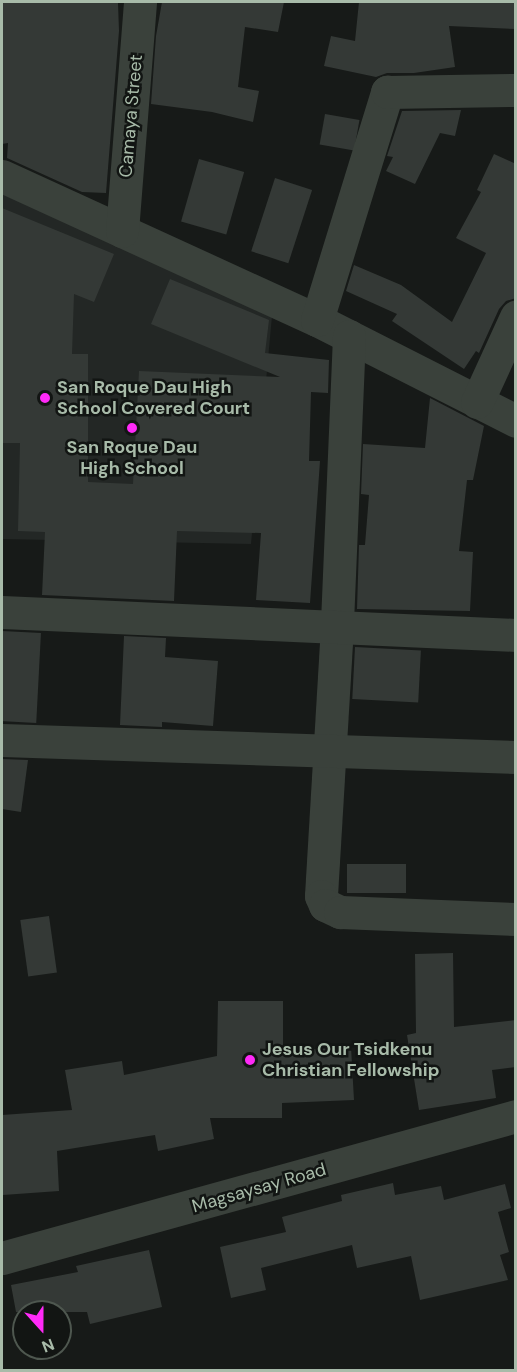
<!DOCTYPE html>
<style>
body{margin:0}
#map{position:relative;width:517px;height:1372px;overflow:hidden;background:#171a18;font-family:"DM Sans",sans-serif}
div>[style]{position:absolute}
.built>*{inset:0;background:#232725}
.building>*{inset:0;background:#343936;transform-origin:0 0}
.minor>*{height:33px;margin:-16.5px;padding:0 16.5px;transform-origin:16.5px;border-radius:16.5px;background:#3a413b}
.dots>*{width:16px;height:16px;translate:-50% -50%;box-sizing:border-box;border:3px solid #121513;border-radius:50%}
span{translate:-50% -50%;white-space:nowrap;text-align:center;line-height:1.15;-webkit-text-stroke:5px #121513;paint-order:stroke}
.street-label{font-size:18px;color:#a8bba9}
.poi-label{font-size:18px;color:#a8bba9;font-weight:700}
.left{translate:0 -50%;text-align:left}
.frame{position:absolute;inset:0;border:3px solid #a8bba9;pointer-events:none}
.north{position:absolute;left:12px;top:1300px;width:60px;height:60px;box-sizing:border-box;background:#121513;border:2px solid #4e574f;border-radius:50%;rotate:159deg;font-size:16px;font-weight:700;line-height:24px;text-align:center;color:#a8bba9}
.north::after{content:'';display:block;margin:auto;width:21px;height:27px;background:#ff2af8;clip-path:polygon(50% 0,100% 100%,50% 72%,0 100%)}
</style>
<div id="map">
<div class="built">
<div style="clip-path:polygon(2px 192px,272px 316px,251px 544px,2px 539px)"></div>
</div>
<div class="building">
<div style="clip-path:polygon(2px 2px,118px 3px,119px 31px,106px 193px,82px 192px,7px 158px,8px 143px,2px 144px)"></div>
<div style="clip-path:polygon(162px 2px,284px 2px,278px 32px,245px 27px,238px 87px,259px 91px,253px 122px,212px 112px,151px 104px,156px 36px)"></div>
<div style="clip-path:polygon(359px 2px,516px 2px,516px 29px,449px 26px,455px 67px,414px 73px,387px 73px,376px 77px,324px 66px,331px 36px,355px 41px)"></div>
<div style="clip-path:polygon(461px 110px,455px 136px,440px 133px,415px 184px,386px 171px,393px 157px,387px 156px,402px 111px)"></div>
<div style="left:325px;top:114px;width:35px;height:31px;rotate:10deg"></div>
<div style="clip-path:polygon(494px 154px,516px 164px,516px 298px,506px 301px,499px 309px,479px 353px,476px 351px,464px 369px,392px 321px,397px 314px,346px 291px,354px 265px,401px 285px,452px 322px,486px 253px,456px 238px,481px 192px,477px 190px)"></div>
<div style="left:199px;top:159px;width:47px;height:65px;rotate:16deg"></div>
<div style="left:275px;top:178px;width:39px;height:77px;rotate:18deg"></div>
<div style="clip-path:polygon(2px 208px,114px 254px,94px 302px,74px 294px,72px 354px,88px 354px,88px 482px,133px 484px,139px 371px,280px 377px,151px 324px,170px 279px,269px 320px,265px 353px,329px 360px,328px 393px,311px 392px,309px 461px,320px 461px,310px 603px,256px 600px,261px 533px,177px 531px,174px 601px,42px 595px,45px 532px,18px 531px,20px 443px,2px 443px)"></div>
<div style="clip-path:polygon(430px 398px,484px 426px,473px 480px,467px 480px,459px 551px,473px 552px,470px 611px,357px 609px,359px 545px,365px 545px,369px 495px,361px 494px,363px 444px,425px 448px)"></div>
<div style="left:2px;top:631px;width:39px;height:90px;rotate:3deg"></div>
<div style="clip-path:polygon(124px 636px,166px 638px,165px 657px,218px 661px,213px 726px,162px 722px,162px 727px,120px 725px)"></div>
<div style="left:355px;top:647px;width:66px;height:52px;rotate:3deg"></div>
<div style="clip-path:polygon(2px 759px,28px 760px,21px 812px,2px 809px)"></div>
<div style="left:347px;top:864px;width:59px;height:29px"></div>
<div style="left:49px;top:916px;width:57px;height:29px;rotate:82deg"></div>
<div style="clip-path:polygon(453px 953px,454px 1027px,516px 1020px,516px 1067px,492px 1070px,496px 1098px,419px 1110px,407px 1035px,416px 1033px,415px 954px)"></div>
<div style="clip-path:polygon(218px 1001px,283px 1001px,283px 1051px,351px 1047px,354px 1100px,282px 1103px,282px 1118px,210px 1118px,214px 1139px,158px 1151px,155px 1135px,57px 1151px,59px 1191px,3px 1195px,2px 1115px,72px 1110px,65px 1070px,122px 1061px,124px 1075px,217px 1056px)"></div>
<div style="clip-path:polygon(393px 1183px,395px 1195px,441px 1186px,444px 1200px,505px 1184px,511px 1208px,498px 1212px,509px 1252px,500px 1255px,508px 1280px,420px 1300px,411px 1256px,357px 1268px,352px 1245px,261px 1268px,266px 1290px,231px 1298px,220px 1247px,286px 1232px,282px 1217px,342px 1201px,341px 1195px)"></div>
<div style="clip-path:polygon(149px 1250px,162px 1307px,90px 1324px,87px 1312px,16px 1312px,11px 1285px,78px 1272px,76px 1266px)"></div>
</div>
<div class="minor">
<div style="left:2px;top:176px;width:346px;rotate:24.6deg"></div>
<div style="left:317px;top:320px;width:223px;rotate:26.9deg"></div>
<div style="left:122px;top:231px;width:230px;rotate:-85.5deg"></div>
<div style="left:317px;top:320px;width:239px;rotate:-72.9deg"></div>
<div style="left:387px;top:92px;width:129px;rotate:-0.9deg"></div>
<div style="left:349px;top:336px;width:290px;rotate:92.4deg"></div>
<div style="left:337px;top:626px;width:270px;rotate:93.4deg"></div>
<div style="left:321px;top:896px;width:10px;rotate:66deg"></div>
<div style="left:325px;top:905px;width:17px;rotate:25deg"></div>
<div style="left:340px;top:912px;width:176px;rotate:2.3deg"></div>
<div style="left:477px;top:402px;width:94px;rotate:-65.4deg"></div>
<div style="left:2px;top:612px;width:515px;rotate:2.56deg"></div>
<div style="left:2px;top:740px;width:514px;rotate:1.89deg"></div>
<div style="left:2px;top:1258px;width:533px;rotate:-15.44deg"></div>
</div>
<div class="dots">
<div style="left:45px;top:398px;background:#ff2af8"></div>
<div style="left:132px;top:428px;background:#ff2af8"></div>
<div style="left:250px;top:1060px;background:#ff2af8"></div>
</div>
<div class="street-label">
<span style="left:131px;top:116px;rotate:-85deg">Camaya Street</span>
<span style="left:259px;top:1188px;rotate:-16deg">Magsaysay Road</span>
</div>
<div class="poi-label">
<span class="left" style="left:57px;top:398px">San Roque Dau High<br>School Covered Court</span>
<span style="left:132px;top:458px">San Roque Dau<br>High School</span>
<span class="left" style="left:262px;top:1060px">Jesus Our Tsidkenu<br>Christian Fellowship</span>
</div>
<div class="frame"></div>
<div class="north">N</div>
</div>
